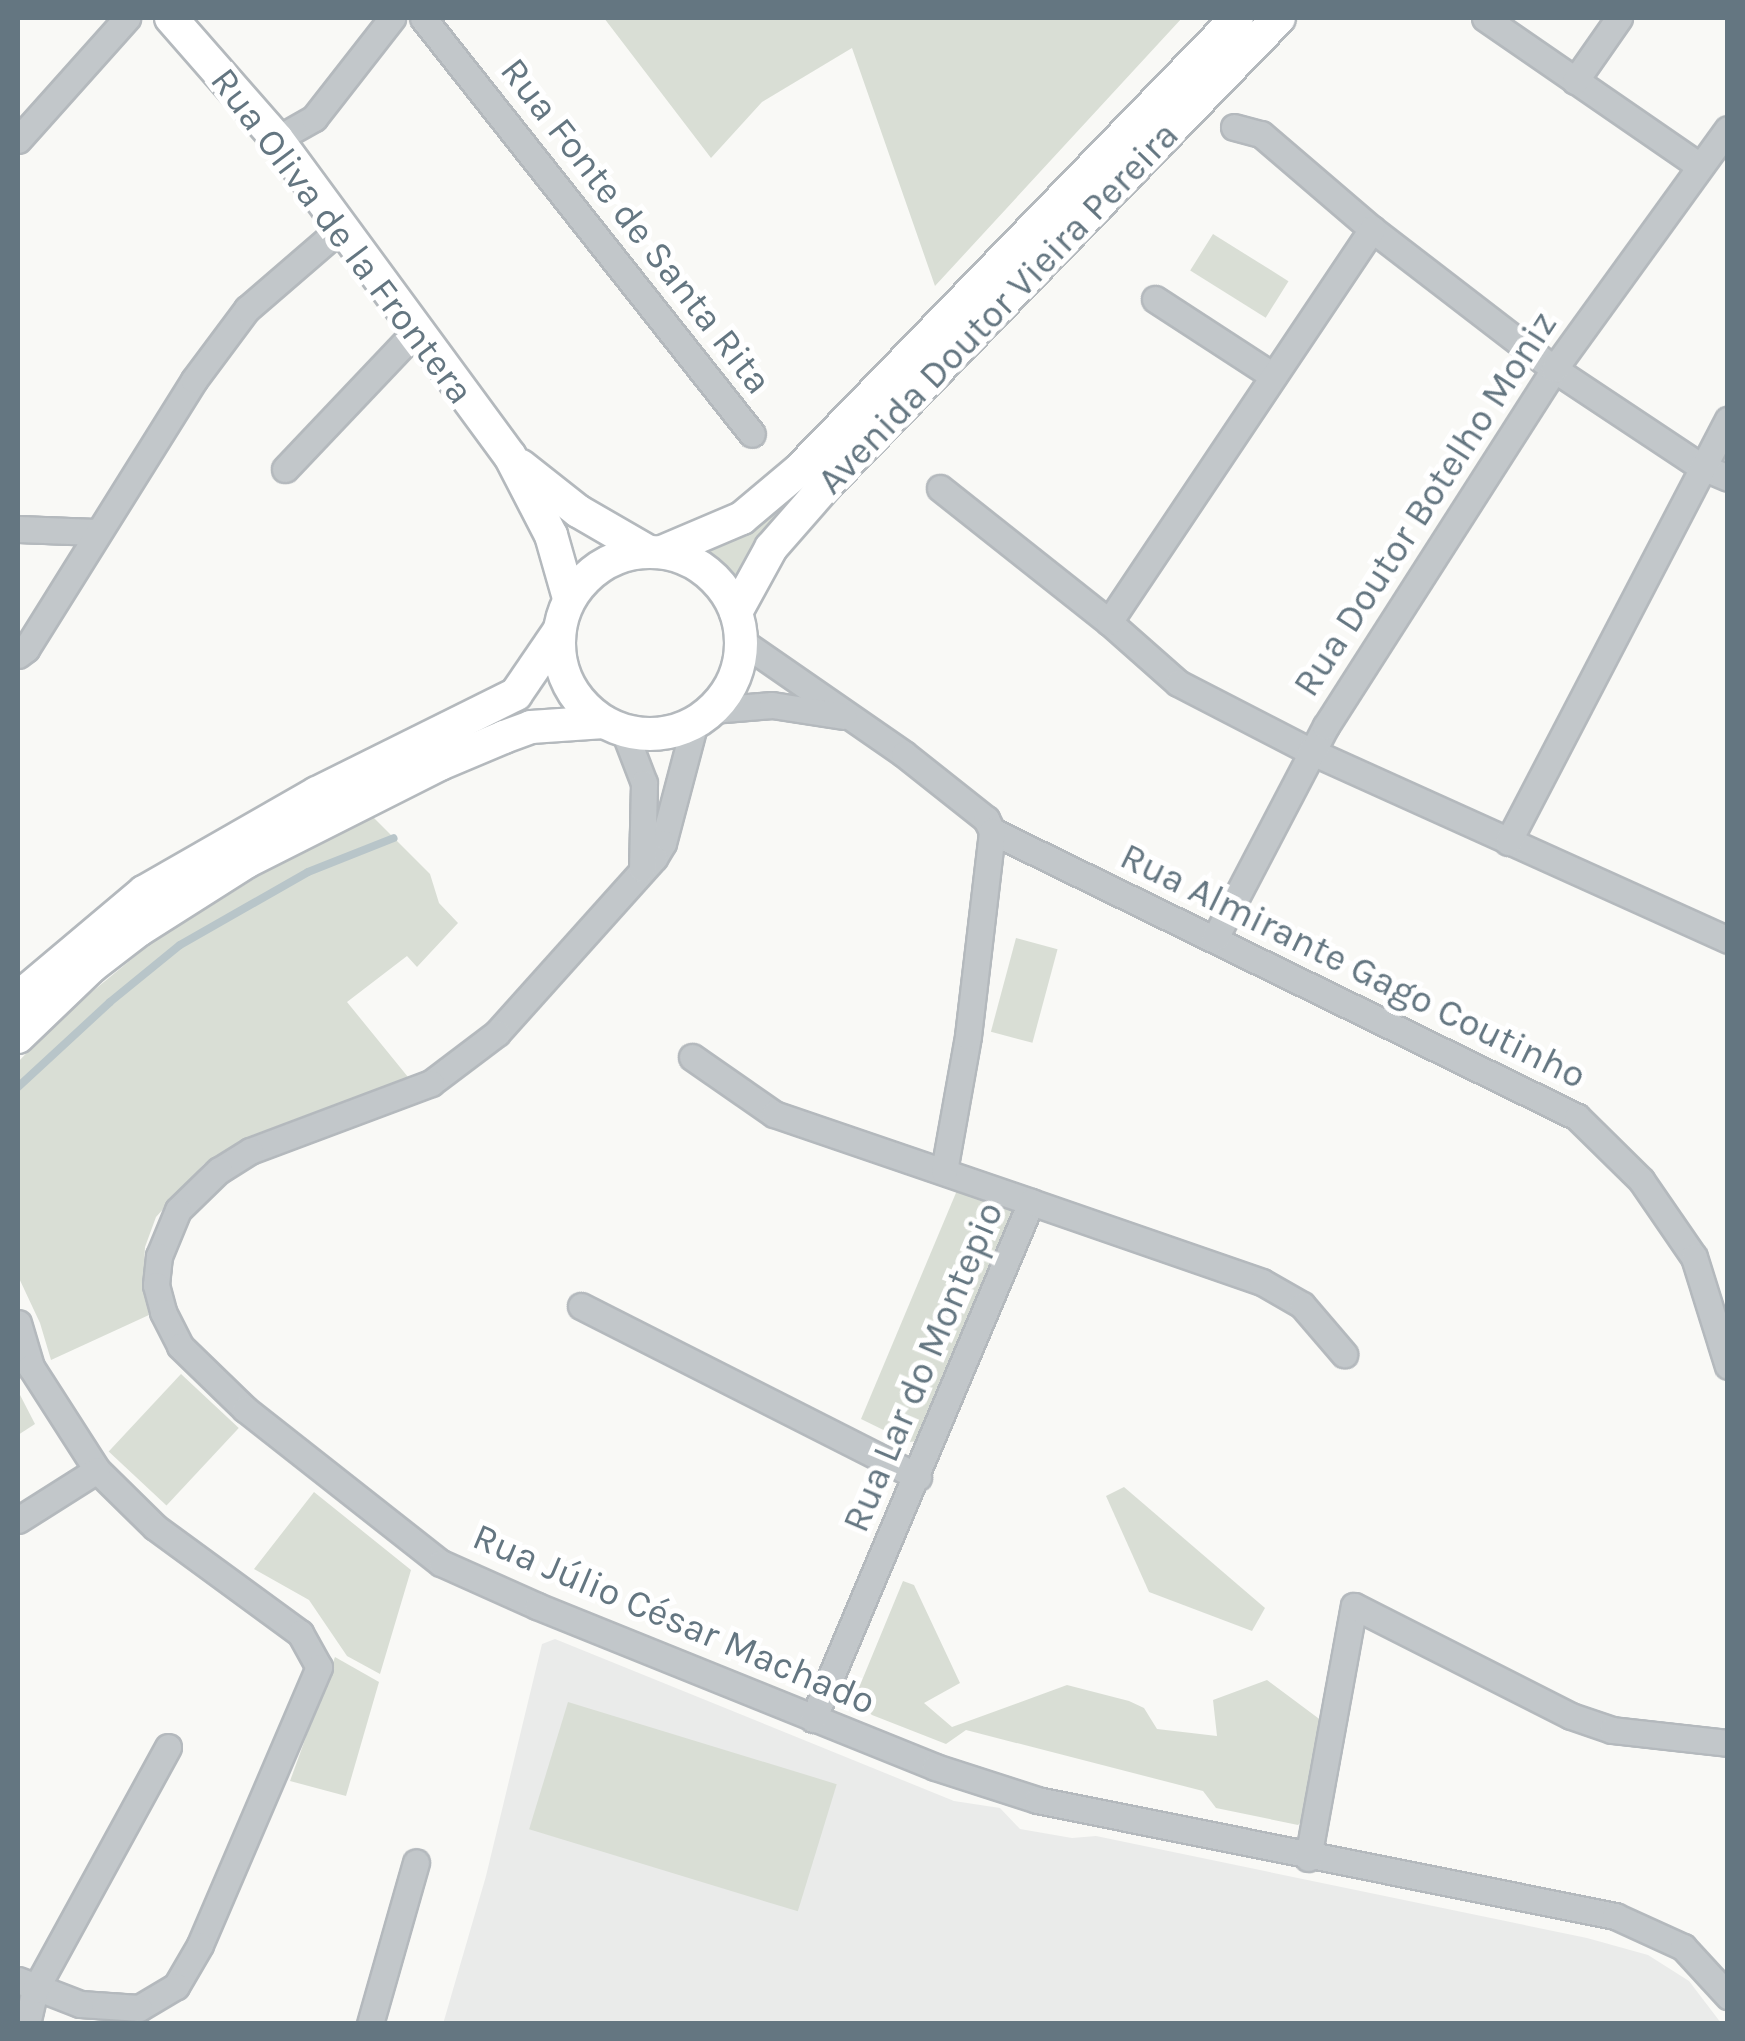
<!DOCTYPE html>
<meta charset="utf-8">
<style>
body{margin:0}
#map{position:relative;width:1745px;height:2041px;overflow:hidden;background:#f9f9f6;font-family:Karla,sans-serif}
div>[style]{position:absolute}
.built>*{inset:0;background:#eaebea}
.green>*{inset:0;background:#d9ded5;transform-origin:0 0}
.stream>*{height:8px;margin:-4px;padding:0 4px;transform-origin:4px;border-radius:4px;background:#b8c5c9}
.roads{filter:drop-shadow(2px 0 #b4b9bd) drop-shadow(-2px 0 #b4b9bd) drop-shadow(0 2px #b4b9bd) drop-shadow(0 -2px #b4b9bd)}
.minor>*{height:25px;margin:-12.5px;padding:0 12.5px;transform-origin:12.5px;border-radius:12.5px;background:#c2c7ca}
.major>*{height:32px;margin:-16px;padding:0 16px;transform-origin:16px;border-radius:16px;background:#fff}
.major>.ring{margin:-16px;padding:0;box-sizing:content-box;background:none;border:32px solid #fff;border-radius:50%}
span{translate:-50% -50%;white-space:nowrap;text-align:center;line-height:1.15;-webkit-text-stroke:10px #fff;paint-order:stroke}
.street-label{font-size:38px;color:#647681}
.frame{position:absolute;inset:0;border:20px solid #647681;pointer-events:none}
</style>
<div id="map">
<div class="built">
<div style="clip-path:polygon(555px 1639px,954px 1801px,1000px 1808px,1020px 1829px,1072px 1838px,1096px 1836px,1587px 1938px,1648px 1955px,1689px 1981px,1721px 2023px,443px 2024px,486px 1876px,542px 1644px)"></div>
</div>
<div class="green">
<div style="clip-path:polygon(604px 18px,1182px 18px,935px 286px,852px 48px,762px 102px,711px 158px)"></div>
<div style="clip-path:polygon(1251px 18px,1261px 18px,737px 593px,720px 565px,691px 552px)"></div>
<div style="left:1213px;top:234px;width:89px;height:43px;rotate:32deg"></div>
<div style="clip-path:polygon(373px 817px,430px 874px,439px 903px,458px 923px,417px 967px,407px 956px,347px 1002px,408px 1077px,253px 1135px,204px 1164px,156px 1217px,145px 1247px,143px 1284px,149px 1315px,51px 1360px,40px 1323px,18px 1276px,18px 1062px,59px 1019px,150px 944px,294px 854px)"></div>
<div style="left:1016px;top:938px;width:43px;height:97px;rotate:15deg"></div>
<div style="clip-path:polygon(958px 1188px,1007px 1206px,1012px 1210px,1011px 1221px,922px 1441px,908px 1442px,861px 1419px)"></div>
<div style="left:181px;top:1374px;width:79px;height:106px;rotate:43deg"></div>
<div style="clip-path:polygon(18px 1391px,35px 1424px,18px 1435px)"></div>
<div style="clip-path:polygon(1124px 1487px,1265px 1608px,1252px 1631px,1149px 1592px,1106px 1496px)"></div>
<div style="clip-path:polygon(314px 1492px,411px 1570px,380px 1674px,347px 1656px,309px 1600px,254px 1569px)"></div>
<div style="clip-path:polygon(903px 1581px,914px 1585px,960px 1683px,924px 1703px,952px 1727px,1067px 1685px,1129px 1701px,1144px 1708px,1157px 1729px,1217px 1736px,1213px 1700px,1267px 1680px,1322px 1721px,1303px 1820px,1298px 1825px,1216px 1808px,1203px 1791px,966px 1730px,946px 1744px,872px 1715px,864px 1708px,858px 1690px)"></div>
<div style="clip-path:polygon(335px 1657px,379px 1682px,346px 1796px,290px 1781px)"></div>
<div style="left:568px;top:1702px;width:281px;height:133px;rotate:17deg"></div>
</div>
<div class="stream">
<div style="left:18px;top:1087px;width:125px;rotate:-42.7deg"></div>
<div style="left:110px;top:1002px;width:90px;rotate:-39.2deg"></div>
<div style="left:180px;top:945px;width:147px;rotate:-29.7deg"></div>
<div style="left:308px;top:872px;width:92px;rotate:-21.6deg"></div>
</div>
<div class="roads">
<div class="minor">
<div style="left:423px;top:18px;width:530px;rotate:51.66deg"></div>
<div style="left:1485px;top:18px;width:259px;rotate:34.6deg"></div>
<div style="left:1575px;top:81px;width:77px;rotate:-55.1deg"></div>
<div style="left:1234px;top:127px;width:28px;rotate:15deg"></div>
<div style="left:1261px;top:134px;width:146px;rotate:40.6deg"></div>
<div style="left:1372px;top:229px;width:230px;rotate:37.6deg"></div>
<div style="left:1554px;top:369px;width:175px;rotate:33.6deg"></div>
<div style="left:1700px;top:466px;width:30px;rotate:23deg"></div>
<div style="left:277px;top:139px;width:43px;rotate:-29.6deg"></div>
<div style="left:314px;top:118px;width:127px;rotate:-52deg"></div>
<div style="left:18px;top:140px;width:164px;rotate:-48.2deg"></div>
<div style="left:1155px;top:299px;width:141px;rotate:33.1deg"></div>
<div style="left:285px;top:469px;width:189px;rotate:-46.5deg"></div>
<div style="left:940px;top:488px;width:216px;rotate:38.4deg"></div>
<div style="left:1109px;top:622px;width:92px;rotate:41.5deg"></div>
<div style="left:1178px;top:683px;width:148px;rotate:27.3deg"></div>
<div style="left:1310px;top:751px;width:459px;rotate:24.3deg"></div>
<div style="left:18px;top:529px;width:78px;rotate:2.2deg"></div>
<div style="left:1109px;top:622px;width:473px;rotate:-56.2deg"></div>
<div style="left:741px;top:641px;width:198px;rotate:34.7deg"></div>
<div style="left:904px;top:754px;width:105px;rotate:38.4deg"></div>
<div style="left:986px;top:819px;width:13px;rotate:63deg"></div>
<div style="left:992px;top:831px;width:651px;rotate:26.05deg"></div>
<div style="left:1577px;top:1117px;width:90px;rotate:44.5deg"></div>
<div style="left:1641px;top:1180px;width:93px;rotate:55.5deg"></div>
<div style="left:1694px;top:1257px;width:114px;rotate:72.7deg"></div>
<div style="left:18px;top:655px;width:10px;rotate:-37deg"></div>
<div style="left:26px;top:649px;width:317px;rotate:-58deg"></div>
<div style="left:194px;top:380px;width:89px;rotate:-53.3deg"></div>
<div style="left:247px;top:309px;width:124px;rotate:-40.8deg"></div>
<div style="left:712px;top:710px;width:60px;rotate:-4.8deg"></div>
<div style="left:772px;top:705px;width:72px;rotate:8.8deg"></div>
<div style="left:695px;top:722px;width:125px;rotate:104.8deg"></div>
<div style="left:663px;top:843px;width:17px;rotate:121deg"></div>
<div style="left:654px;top:858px;width:235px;rotate:131.9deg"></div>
<div style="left:497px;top:1033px;width:83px;rotate:142.9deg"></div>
<div style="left:431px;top:1083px;width:193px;rotate:159.4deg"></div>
<div style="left:250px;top:1151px;width:36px;rotate:148deg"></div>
<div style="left:219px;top:1170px;width:57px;rotate:135.7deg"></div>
<div style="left:178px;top:1210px;width:50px;rotate:112.4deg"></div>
<div style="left:159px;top:1256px;width:29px;rotate:96deg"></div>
<div style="left:156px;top:1285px;width:28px;rotate:75deg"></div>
<div style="left:163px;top:1312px;width:38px;rotate:63deg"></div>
<div style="left:180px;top:1346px;width:91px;rotate:44.1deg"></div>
<div style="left:245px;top:1409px;width:249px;rotate:38.2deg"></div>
<div style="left:441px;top:1563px;width:105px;rotate:24.1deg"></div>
<div style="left:537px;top:1606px;width:429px;rotate:22deg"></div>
<div style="left:935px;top:1767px;width:107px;rotate:17.9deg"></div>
<div style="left:1037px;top:1800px;width:590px;rotate:11.35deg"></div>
<div style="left:1615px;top:1916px;width:75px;rotate:24.5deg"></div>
<div style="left:1683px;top:1947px;width:67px;rotate:47.4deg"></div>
<div style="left:624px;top:731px;width:56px;rotate:69deg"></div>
<div style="left:644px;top:783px;width:86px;rotate:91.3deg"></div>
<div style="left:1508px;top:842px;width:476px;rotate:-62.5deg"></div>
<div style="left:1215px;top:938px;width:239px;rotate:-62.4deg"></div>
<div style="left:1326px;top:726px;width:424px;rotate:-57.4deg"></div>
<div style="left:1554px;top:369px;width:296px;rotate:-54.1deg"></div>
<div style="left:692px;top:1057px;width:100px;rotate:34.8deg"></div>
<div style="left:774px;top:1114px;width:272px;rotate:18.9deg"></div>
<div style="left:944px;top:1171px;width:137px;rotate:-79.9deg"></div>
<div style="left:968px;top:1036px;width:206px;rotate:-83.3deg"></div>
<div style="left:581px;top:1306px;width:378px;rotate:26.9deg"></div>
<div style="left:18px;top:1323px;width:46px;rotate:73.5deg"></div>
<div style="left:31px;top:1367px;width:122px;rotate:57.3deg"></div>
<div style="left:97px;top:1470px;width:81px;rotate:44.5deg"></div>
<div style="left:155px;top:1527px;width:180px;rotate:36.2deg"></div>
<div style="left:300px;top:1633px;width:39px;rotate:61deg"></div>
<div style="left:319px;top:1667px;width:302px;rotate:113.2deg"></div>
<div style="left:200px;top:1945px;width:48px;rotate:120.3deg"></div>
<div style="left:176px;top:1986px;width:43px;rotate:149.3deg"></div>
<div style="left:139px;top:2008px;width:59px;rotate:-176.1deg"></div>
<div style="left:80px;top:2004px;width:66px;rotate:-158.8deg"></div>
<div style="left:18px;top:1520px;width:93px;rotate:-32.3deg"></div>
<div style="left:813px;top:1719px;width:561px;rotate:-67.14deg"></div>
<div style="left:1031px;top:1202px;width:244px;rotate:19.1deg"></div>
<div style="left:1262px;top:1282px;width:46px;rotate:29.9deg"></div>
<div style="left:1302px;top:1305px;width:65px;rotate:49.4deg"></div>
<div style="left:1308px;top:1858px;width:256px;rotate:-79.7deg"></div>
<div style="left:1354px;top:1606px;width:243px;rotate:26.9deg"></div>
<div style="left:1571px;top:1716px;width:43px;rotate:18.9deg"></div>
<div style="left:1612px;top:1730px;width:117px;rotate:6.4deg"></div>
<div style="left:27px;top:2024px;width:35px;rotate:-77deg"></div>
<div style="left:35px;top:1990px;width:277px;rotate:-61.3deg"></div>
<div style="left:370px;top:2024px;width:168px;rotate:-74.1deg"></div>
</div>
<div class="major">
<div style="left:171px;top:18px;width:161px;rotate:48.8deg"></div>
<div style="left:277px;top:139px;width:393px;rotate:53.7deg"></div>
<div style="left:510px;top:456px;width:89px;rotate:62.6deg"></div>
<div style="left:551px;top:535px;width:66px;rotate:74.1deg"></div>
<div style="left:521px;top:466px;width:73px;rotate:38.3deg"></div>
<div style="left:578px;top:511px;width:80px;rotate:30.1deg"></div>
<div class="ring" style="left:559px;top:552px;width:150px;height:150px"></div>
<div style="left:662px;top:552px;width:87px;rotate:-23deg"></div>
<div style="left:742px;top:518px;width:73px;rotate:-40deg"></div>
<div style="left:798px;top:471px;width:631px;rotate:-45.9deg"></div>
<div style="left:736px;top:612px;width:73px;rotate:-61.3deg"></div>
<div style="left:771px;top:548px;width:82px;rotate:-48.9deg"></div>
<div style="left:825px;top:486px;width:652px;rotate:-45.87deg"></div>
<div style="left:18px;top:998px;width:165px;rotate:-40.1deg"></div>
<div style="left:144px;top:892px;width:199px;rotate:-29.8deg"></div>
<div style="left:317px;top:793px;width:222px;rotate:-26.4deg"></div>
<div style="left:516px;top:694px;width:76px;rotate:-55.7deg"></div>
<div style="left:18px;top:1037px;width:103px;rotate:-43.8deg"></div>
<div style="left:92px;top:966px;width:59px;rotate:-37.5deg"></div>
<div style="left:139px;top:930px;width:127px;rotate:-32.4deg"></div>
<div style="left:246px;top:862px;width:217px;rotate:-26.8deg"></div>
<div style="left:440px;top:764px;width:69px;rotate:-22.9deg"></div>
<div style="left:504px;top:737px;width:29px;rotate:-20deg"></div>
<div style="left:531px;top:727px;width:73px;rotate:-3.9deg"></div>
</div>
</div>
<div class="street-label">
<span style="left:636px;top:226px;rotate:52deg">Rua Fonte de Santa Rita</span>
<span style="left:342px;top:236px;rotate:53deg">Rua Oliva de la Frontera</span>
<span style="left:998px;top:308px;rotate:-46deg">Avenida Doutor Vieira Pereira</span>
<span style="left:1425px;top:504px;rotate:-57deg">Rua Doutor Botelho Moniz</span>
<span style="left:1353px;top:966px;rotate:26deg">Rua Almirante Gago Coutinho</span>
<span style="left:923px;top:1367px;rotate:-67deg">Rua Lar do Montepio</span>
<span style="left:674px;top:1619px;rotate:23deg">Rua Júlio César Machado</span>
</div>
<div class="frame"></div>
</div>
